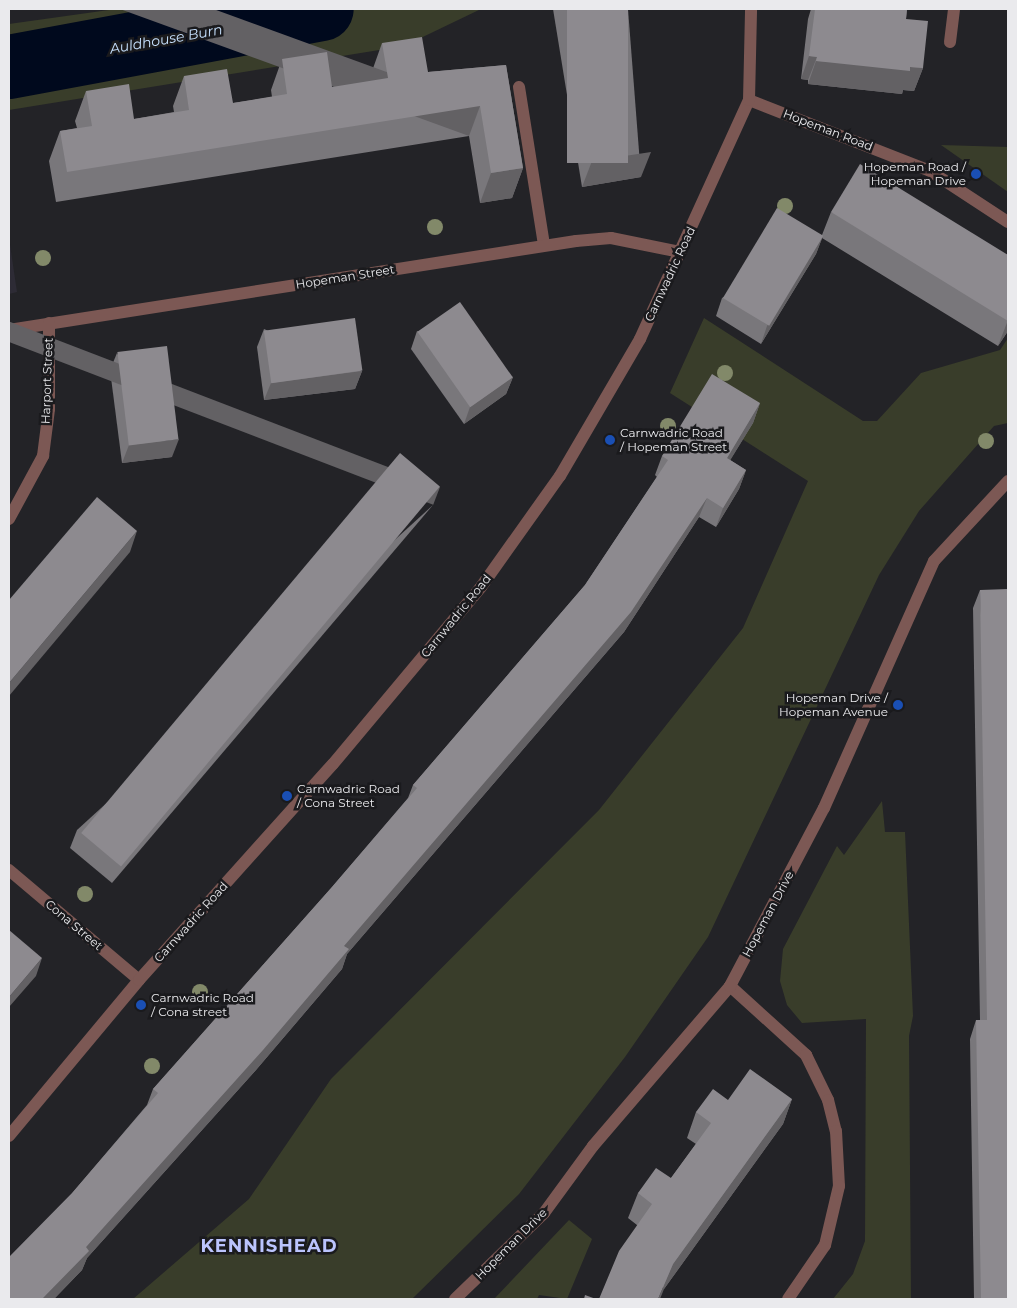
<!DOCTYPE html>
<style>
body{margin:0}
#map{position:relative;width:1017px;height:1308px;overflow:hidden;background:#232327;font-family:Montserrat,sans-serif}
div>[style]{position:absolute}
.built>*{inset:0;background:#2d2b35}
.green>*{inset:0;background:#393d2a}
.river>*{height:64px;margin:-32px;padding:0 32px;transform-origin:32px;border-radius:32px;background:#00091d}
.minor>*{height:12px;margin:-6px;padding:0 6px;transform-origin:6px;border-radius:6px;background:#7c5854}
.trees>*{width:16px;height:16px;margin:-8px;border-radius:50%;background:#828969}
.wall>*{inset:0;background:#79777b}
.shaded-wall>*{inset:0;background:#636164;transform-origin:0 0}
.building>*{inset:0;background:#8d8a8f;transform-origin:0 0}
.dots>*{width:14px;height:14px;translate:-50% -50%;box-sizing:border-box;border:2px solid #1a1a1d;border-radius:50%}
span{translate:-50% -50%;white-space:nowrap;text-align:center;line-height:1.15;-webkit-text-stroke:5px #1a1a1d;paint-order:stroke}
.street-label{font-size:12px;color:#eaeaed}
.poi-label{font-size:12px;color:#eaeaed}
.right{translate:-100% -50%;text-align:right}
.left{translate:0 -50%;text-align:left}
.water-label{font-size:14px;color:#c7e1fe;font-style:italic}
.district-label{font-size:18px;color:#bbc4fd;font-weight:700;letter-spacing:1px}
.frame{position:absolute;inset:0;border:10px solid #eaeaed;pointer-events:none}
</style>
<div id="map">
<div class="built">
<div style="clip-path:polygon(9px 238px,17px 292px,9px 294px)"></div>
</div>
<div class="green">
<div style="clip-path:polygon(116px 9px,481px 9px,404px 46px,9px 110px,9px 24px)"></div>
<div style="clip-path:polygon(941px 145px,1008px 147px,1008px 192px)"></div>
<div style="clip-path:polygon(704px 318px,863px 421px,877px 421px,921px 373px,1000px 350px,1008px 338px,1008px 423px,994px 426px,919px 511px,879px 575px,708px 937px,625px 1057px,519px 1194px,412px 1299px,133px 1299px,249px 1199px,331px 1079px,599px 810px,743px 628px,808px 481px,670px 393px)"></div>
<div style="clip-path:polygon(882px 801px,885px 832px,905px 832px,913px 1016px,909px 1036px,911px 1299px,833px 1299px,853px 1274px,865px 1241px,866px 1019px,802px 1023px,787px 1005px,780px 981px,783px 949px,837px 846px,844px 855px)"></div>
<div style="clip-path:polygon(569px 1220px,592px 1239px,567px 1299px,539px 1295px,537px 1299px,494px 1299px)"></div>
</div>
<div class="river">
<div style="left:9px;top:67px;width:318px;rotate:-10.5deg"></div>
</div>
<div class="minor">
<div style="left:950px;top:42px;width:33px;rotate:-83deg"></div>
<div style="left:519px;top:87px;width:160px;rotate:81deg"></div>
<div style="left:749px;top:100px;width:194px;rotate:21.4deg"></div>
<div style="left:930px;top:171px;width:93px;rotate:33.2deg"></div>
<div style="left:9px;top:330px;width:574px;rotate:-8.92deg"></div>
<div style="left:576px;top:241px;width:35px;rotate:-5deg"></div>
<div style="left:611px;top:238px;width:70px;rotate:11.5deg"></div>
<div style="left:9px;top:519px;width:72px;rotate:-61.6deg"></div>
<div style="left:43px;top:456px;width:47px;rotate:-82.7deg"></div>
<div style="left:49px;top:409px;width:86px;rotate:-90deg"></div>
<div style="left:9px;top:870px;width:170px;rotate:40.2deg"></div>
<div style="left:730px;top:986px;width:103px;rotate:42.2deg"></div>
<div style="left:806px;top:1055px;width:50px;rotate:63.9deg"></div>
<div style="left:828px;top:1100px;width:32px;rotate:76deg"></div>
<div style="left:836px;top:1131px;width:55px;rotate:86.9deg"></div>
<div style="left:839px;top:1186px;width:61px;rotate:103.3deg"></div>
<div style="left:825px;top:1245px;width:65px;rotate:124.4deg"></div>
<div style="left:9px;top:1136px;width:203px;rotate:-50.2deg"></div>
<div style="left:139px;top:980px;width:290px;rotate:-48.1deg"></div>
<div style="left:333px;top:764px;width:231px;rotate:-50.1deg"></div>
<div style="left:481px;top:587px;width:136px;rotate:-54.6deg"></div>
<div style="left:560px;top:476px;width:159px;rotate:-59.7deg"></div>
<div style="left:640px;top:339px;width:263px;rotate:-65.5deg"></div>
<div style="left:749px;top:100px;width:91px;rotate:-88.7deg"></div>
<div style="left:455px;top:1299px;width:124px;rotate:-44deg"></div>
<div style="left:544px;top:1213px;width:83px;rotate:-53.8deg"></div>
<div style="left:593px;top:1146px;width:211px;rotate:-49.4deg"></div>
<div style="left:730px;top:986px;width:201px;rotate:-62.2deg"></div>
<div style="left:824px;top:808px;width:270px;rotate:-66deg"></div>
<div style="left:934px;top:561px;width:109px;rotate:-47.2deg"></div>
</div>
<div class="trees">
<div style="left:785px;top:206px"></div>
<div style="left:435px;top:227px"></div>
<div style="left:43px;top:258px"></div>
<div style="left:725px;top:373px"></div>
<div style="left:668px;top:426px"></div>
<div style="left:986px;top:441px"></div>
<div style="left:85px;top:894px"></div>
<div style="left:200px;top:992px"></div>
<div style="left:152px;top:1066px"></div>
</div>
<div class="wall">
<div style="clip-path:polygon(553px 9px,628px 9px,641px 177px,582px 187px)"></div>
<div style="clip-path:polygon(811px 9px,907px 9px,906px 19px,923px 68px,914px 91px,903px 90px,902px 94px,808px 84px,808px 80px,801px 79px,808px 19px)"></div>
<div style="clip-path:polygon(382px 43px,428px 72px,506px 65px,523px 168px,512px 198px,480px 203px,469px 136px,56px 202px,49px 161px,60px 131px,77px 128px,75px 121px,86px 91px,134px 119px,174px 112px,173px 106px,184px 76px,233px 103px,272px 97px,271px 90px,282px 59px,332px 87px,372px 81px,371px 74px)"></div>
<div style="clip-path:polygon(831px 212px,1008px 255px,1008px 331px,998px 346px,822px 238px,816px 254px,761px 344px,716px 316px,722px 298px,822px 235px)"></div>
<div style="clip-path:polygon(264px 329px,362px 371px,355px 389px,264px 400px,257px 347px)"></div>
<div style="clip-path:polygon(417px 331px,513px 377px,506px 394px,464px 424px,411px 349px)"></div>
<div style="clip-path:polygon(117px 353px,172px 457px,122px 463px,110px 370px)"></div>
<div style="clip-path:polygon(760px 403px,753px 423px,730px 460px,746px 470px,739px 489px,716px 527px,699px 517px,624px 632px,347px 954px,342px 969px,256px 1070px,87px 1258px,82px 1270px,54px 1299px,9px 1299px,73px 1192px,147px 1105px,153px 1089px,332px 887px,408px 798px,413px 785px,585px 585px,657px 477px,655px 475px,662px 456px)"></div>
<div style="clip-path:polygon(433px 505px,112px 883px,70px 848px,77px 830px)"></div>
<div style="clip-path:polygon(980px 590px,1008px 1299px,974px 1299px,970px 1039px,976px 1020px,980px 1020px,973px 608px)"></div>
<div style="clip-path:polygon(792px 1099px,783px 1124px,664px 1289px,637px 1225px,628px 1218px,638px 1193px,671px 1178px,696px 1144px,687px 1138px,696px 1112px,728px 1100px)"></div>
</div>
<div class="shaded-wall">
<div style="clip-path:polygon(809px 56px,817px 57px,808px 80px,801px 79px)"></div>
<div style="clip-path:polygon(816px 61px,910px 67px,923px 68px,914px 91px,903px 90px,902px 94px,808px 84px)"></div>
<div style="left:480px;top:106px;width:32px;height:418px;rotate:110deg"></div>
<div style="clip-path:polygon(651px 152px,641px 177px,582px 187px,592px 161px)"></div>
<div style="clip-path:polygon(523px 168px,512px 198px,480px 203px,491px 173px)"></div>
<div style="clip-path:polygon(823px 236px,816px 254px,761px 344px,767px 326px)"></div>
<div style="clip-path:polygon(1008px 320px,1008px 331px,998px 346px)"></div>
<div style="clip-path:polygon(362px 371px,355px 389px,264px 400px,271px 383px)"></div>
<div style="clip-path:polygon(513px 377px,506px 394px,464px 424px,470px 407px)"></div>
<div style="clip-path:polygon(760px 403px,753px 423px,720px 477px,727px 458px)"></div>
<div style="clip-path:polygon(179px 439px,172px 457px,122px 463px,129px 445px)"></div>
<div style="clip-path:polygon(746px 470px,739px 489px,716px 527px,723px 508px)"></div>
<div style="left:440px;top:487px;width:19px;height:496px;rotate:111deg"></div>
<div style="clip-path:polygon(707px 498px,699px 517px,624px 632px,347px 954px,342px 969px,256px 1070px,87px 1258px,82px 1270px,54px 1299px,42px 1299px,86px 1247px)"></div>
<div style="clip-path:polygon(137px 531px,130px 552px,9px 696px,9px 683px)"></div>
<div style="clip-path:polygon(42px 958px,36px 976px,9px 1007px,9px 997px)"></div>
<div style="clip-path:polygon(792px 1099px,783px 1124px,664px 1289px,660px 1299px,658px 1299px,673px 1264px)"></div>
</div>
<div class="building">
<div style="left:567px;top:9px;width:61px;height:154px"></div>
<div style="clip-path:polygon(815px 9px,907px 9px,906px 19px,928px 21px,923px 68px,910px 67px,910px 71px,816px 61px,817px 57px,809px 56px)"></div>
<div style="clip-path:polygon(422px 37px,428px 72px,506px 65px,523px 168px,491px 173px,480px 106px,67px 172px,60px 131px,92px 126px,86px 91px,129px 84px,134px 119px,189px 110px,184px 76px,227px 69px,233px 103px,287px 94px,282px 59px,327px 52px,332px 87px,388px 78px,382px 43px)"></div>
<div style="clip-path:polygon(860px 164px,1008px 255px,1008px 321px,831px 212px)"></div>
<div style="left:777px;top:208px;width:54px;height:105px;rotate:31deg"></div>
<div style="left:460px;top:302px;width:92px;height:52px;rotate:55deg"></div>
<div style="left:355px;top:318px;width:53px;height:92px;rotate:82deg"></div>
<div style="left:167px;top:346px;width:94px;height:50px;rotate:83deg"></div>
<div style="clip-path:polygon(712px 374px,760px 403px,727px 458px,746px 470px,723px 508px,707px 498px,631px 612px,344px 946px,349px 949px,263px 1050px,86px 1247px,89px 1251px,42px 1299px,9px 1299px,9px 1257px,73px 1192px,158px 1093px,153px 1089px,332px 887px,417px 788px,413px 785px,585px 585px,668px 460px,662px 456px)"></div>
<div style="left:400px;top:453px;width:52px;height:496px;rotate:40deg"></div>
<div style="clip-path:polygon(97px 497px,137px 531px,9px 683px,9px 600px)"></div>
<div style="clip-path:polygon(1008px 589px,1008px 1299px,981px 1299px,976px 1020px,987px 1020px,980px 590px)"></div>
<div style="clip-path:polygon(9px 930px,42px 958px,9px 997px)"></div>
<div style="clip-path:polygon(750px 1069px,792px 1099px,673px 1264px,658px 1299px,599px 1299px,619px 1251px,652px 1204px,638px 1193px,656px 1168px,671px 1178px,711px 1123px,696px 1112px,713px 1089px,728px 1100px)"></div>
<div style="clip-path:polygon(585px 1295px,596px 1299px,584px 1299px)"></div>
</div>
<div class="dots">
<div style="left:976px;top:174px;background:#1a4fb4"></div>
<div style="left:610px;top:440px;background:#1a4fb4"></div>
<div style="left:898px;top:705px;background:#1a4fb4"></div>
<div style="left:287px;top:796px;background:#1a4fb4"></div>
<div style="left:141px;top:1005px;background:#1a4fb4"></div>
</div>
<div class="street-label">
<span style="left:828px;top:130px;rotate:21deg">Hopeman Road</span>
<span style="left:670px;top:274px;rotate:-65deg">Carnwadric Road</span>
<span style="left:345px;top:277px;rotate:-9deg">Hopeman Street</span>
<span style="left:47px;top:381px;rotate:-88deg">Harport Street</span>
<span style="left:456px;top:616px;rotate:-51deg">Carnwadric Road</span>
<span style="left:768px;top:914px;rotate:-62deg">Hopeman Drive</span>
<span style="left:191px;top:922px;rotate:-48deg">Carnwadric Road</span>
<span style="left:74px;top:925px;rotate:40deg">Cona Street</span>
<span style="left:511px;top:1244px;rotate:-45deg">Hopeman Drive</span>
</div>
<div class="poi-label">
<span class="right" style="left:966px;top:174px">Hopeman Road /<br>Hopeman Drive</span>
<span class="left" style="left:620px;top:440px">Carnwadric Road<br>/ Hopeman Street</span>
<span class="right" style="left:888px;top:705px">Hopeman Drive /<br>Hopeman Avenue</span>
<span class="left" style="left:297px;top:796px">Carnwadric Road<br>/ Cona Street</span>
<span class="left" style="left:151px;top:1005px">Carnwadric Road<br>/ Cona street</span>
</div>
<div class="water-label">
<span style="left:166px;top:39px;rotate:-10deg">Auldhouse Burn</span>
</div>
<div class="district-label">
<span style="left:269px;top:1246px">KENNISHEAD</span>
</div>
<div class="frame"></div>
</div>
